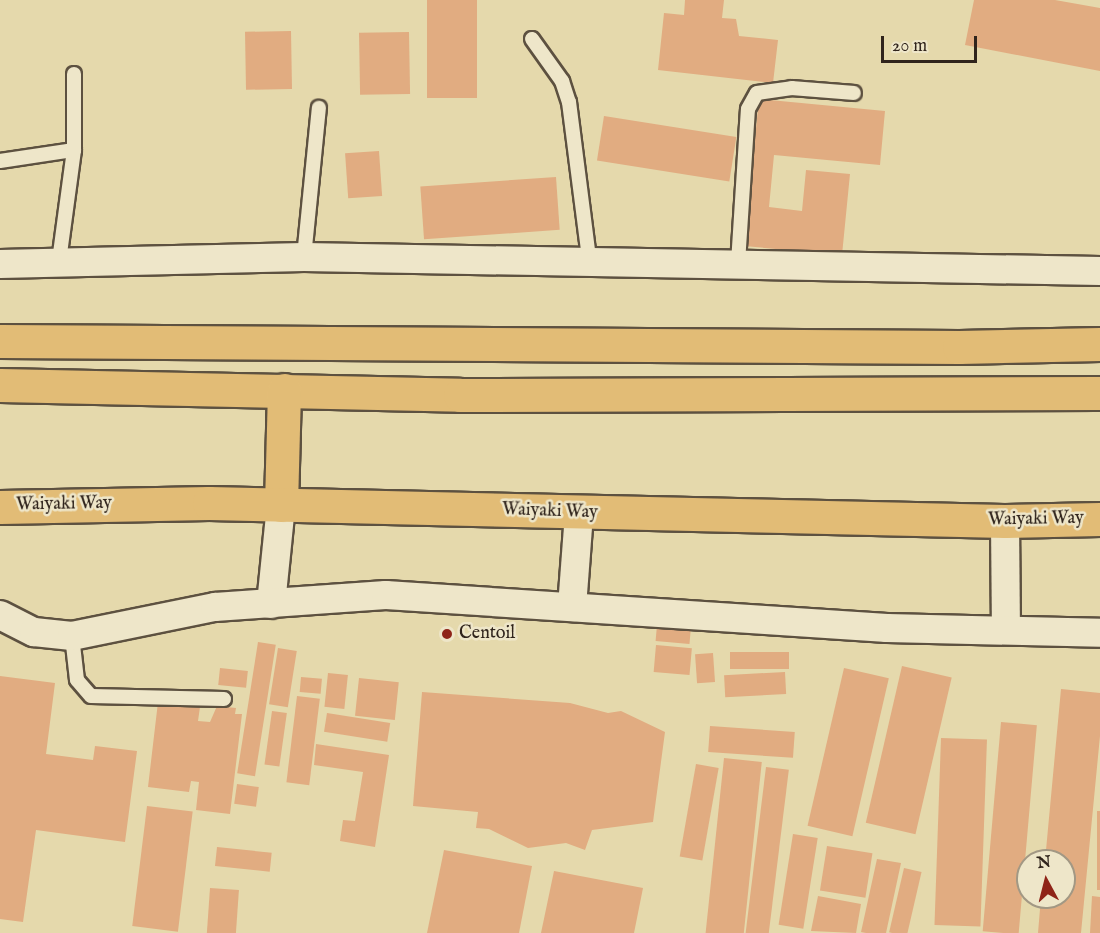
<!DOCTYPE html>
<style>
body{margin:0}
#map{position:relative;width:1100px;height:933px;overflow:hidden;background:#e5d9ac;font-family:"IM FELL English",serif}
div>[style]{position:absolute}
.building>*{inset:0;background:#e1ac81;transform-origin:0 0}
.roads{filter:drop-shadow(2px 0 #5d5140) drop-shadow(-2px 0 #5d5140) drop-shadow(0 2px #5d5140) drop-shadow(0 -2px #5d5140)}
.lane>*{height:14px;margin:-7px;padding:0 7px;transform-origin:7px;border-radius:7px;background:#eee6c9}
.street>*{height:28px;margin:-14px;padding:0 14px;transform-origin:14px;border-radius:14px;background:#eee6c9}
.highway>*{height:33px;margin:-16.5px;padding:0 16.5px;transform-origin:16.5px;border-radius:16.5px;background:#e2bc76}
.dots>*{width:16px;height:16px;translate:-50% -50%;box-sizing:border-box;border:3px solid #eee6c9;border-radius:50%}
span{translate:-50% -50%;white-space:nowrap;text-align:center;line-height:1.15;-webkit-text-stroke:5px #eee6c9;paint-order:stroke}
.street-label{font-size:18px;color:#30241c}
.poi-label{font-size:18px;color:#30241c}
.left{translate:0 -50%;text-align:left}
.north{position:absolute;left:1016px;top:849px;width:60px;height:60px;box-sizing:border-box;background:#eee6c9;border:2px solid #a29884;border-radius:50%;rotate:353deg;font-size:16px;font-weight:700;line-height:24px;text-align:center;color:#30241c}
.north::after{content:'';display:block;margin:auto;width:21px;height:27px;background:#8f2418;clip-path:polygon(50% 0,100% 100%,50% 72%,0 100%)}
.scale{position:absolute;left:881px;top:36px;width:96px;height:27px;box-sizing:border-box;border:3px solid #30241c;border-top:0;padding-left:8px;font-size:18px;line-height:21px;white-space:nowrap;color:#30241c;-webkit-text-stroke:4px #eee6c9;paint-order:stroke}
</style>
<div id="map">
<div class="building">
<div style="left:427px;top:0;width:50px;height:98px"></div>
<div style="clip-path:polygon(685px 0,724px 0,722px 18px,736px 19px,739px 36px,778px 40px,773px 83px,658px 70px,664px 13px,684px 15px)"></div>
<div style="clip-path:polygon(974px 0,1055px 0,1100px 8px,1100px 71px,965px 45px)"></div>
<div style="left:291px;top:31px;width:58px;height:46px;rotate:89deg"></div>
<div style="left:409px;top:32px;width:62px;height:50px;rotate:89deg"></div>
<div style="clip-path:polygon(759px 99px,885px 111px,880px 165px,774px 155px,769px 207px,802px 211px,806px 170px,850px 174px,842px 255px,744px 246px)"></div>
<div style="left:604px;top:116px;width:134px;height:45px;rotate:9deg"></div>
<div style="left:379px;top:151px;width:45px;height:34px;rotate:86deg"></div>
<div style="left:556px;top:177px;width:53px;height:136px;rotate:86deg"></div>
<div style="left:657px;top:625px;width:34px;height:16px;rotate:5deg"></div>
<div style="left:258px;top:642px;width:18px;height:133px;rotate:9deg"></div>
<div style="left:656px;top:645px;width:36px;height:27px;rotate:5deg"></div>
<div style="left:278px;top:648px;width:19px;height:57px;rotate:9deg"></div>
<div style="left:789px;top:652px;width:17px;height:59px;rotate:90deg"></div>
<div style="left:713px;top:653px;width:29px;height:18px;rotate:86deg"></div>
<div style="left:902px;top:666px;width:51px;height:161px;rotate:13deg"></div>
<div style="left:220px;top:668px;width:28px;height:17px;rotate:6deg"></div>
<div style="left:844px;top:668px;width:46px;height:162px;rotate:13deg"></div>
<div style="left:785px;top:672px;width:22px;height:61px;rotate:87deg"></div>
<div style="left:328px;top:673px;width:20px;height:34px;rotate:6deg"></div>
<div style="clip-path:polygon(0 676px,55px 683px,46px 754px,93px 760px,95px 746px,137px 751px,125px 842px,36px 830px,23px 922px,0 919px)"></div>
<div style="left:301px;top:677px;width:21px;height:15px;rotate:5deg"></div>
<div style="left:359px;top:678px;width:40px;height:38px;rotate:6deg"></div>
<div style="clip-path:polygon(1061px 689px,1100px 693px,1100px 736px,1081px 933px,1038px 933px,1041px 897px,1064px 897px,1064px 861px,1045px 861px)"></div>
<div style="clip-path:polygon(422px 692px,570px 703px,608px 713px,621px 711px,665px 732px,653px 822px,592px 830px,585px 850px,566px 843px,528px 848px,489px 829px,476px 828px,478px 812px,413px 806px)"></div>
<div style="left:297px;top:696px;width:23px;height:87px;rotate:7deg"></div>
<div style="clip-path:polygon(158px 702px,200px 707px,198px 721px,210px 722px,217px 706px,236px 708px,235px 714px,242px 714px,230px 814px,196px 810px,199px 782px,191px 781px,189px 792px,148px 787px)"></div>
<div style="left:272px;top:711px;width:15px;height:54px;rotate:8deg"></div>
<div style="left:327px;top:713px;width:64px;height:19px;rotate:9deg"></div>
<div style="left:1001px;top:722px;width:36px;height:210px;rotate:5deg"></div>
<div style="left:710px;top:726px;width:85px;height:26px;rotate:4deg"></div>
<div style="left:941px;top:738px;width:46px;height:187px;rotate:2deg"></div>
<div style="clip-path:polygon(316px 744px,389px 755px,375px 847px,340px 841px,343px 820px,355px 821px,363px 772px,314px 765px)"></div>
<div style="left:724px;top:758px;width:38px;height:177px;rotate:6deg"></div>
<div style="left:696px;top:764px;width:23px;height:94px;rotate:10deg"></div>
<div style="left:766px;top:767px;width:23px;height:168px;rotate:7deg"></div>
<div style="left:237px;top:784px;width:22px;height:20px;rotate:8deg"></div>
<div style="left:147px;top:806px;width:46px;height:121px;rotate:7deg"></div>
<div style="left:1097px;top:811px;width:3px;height:79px"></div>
<div style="left:793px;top:834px;width:25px;height:92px;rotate:9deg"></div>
<div style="left:827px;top:846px;width:46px;height:45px;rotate:9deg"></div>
<div style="left:217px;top:847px;width:55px;height:19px;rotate:6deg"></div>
<div style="clip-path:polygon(444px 850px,532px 866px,519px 933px,427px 933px)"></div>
<div style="clip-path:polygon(877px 859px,901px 863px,886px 933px,866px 933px,861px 932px)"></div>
<div style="left:904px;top:868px;width:18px;height:66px;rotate:13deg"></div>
<div style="clip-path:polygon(554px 871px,643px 888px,634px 933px,541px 933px)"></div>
<div style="left:210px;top:888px;width:29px;height:45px;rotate:4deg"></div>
<div style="clip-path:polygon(818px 896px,861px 904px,856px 933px,811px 931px)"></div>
<div style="clip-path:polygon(1092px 896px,1100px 897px,1100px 933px,1090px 933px)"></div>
</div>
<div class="roads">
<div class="lane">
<div style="left:532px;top:39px;width:52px;rotate:54.5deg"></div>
<div style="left:562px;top:81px;width:22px;rotate:72deg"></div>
<div style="left:569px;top:102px;width:158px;rotate:82.7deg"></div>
<div style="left:0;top:161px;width:75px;rotate:-8.5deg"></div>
<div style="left:304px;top:257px;width:150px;rotate:-84.3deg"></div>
<div style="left:59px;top:261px;width:112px;rotate:-82.3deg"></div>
<div style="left:74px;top:150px;width:76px;rotate:-90deg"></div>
<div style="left:738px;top:263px;width:154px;rotate:-86.3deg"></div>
<div style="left:748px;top:109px;width:18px;rotate:-61deg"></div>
<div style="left:757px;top:93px;width:35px;rotate:-8deg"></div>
<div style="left:792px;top:88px;width:62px;rotate:4.6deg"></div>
<div style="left:72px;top:636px;width:44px;rotate:83.5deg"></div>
<div style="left:77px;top:680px;width:21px;rotate:49deg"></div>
<div style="left:91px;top:696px;width:133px;rotate:1.3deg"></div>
</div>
<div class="street">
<div style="left:0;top:264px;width:304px;rotate:-1.3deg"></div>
<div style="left:304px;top:257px;width:796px;rotate:1.01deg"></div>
<div style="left:1005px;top:521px;width:108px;rotate:89.5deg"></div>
<div style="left:271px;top:604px;width:100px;rotate:-84.2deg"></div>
<div style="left:572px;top:607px;width:94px;rotate:-85.7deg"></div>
<div style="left:0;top:615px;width:38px;rotate:27deg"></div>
<div style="left:34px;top:632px;width:38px;rotate:6deg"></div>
<div style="left:72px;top:636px;width:146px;rotate:-11.5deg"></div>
<div style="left:215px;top:607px;width:171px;rotate:-4deg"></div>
<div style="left:386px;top:595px;width:502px;rotate:3.77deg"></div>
<div style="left:887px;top:628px;width:213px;rotate:1.3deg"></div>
</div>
<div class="highway">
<div style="left:0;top:341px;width:959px;rotate:0.36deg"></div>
<div style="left:959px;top:347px;width:141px;rotate:-1.2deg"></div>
<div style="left:0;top:385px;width:460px;rotate:1.2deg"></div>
<div style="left:460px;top:395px;width:640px;rotate:-0.18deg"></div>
<div style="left:281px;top:505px;width:115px;rotate:-88.5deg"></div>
<div style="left:0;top:507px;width:209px;rotate:-1.1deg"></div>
<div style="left:209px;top:503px;width:796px;rotate:1.3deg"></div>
<div style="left:1005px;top:521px;width:95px;rotate:-1.2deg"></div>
</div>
</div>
<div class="dots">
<div style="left:447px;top:634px;background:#8f2418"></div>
</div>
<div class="street-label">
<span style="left:64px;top:505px;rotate:-1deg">Waiyaki Way</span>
<span style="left:550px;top:512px;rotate:2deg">Waiyaki Way</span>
<span style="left:1036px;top:520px;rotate:-1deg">Waiyaki Way</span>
</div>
<div class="poi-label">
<span class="left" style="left:459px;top:634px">Centoil</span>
</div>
<div class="north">N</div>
<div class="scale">20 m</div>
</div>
